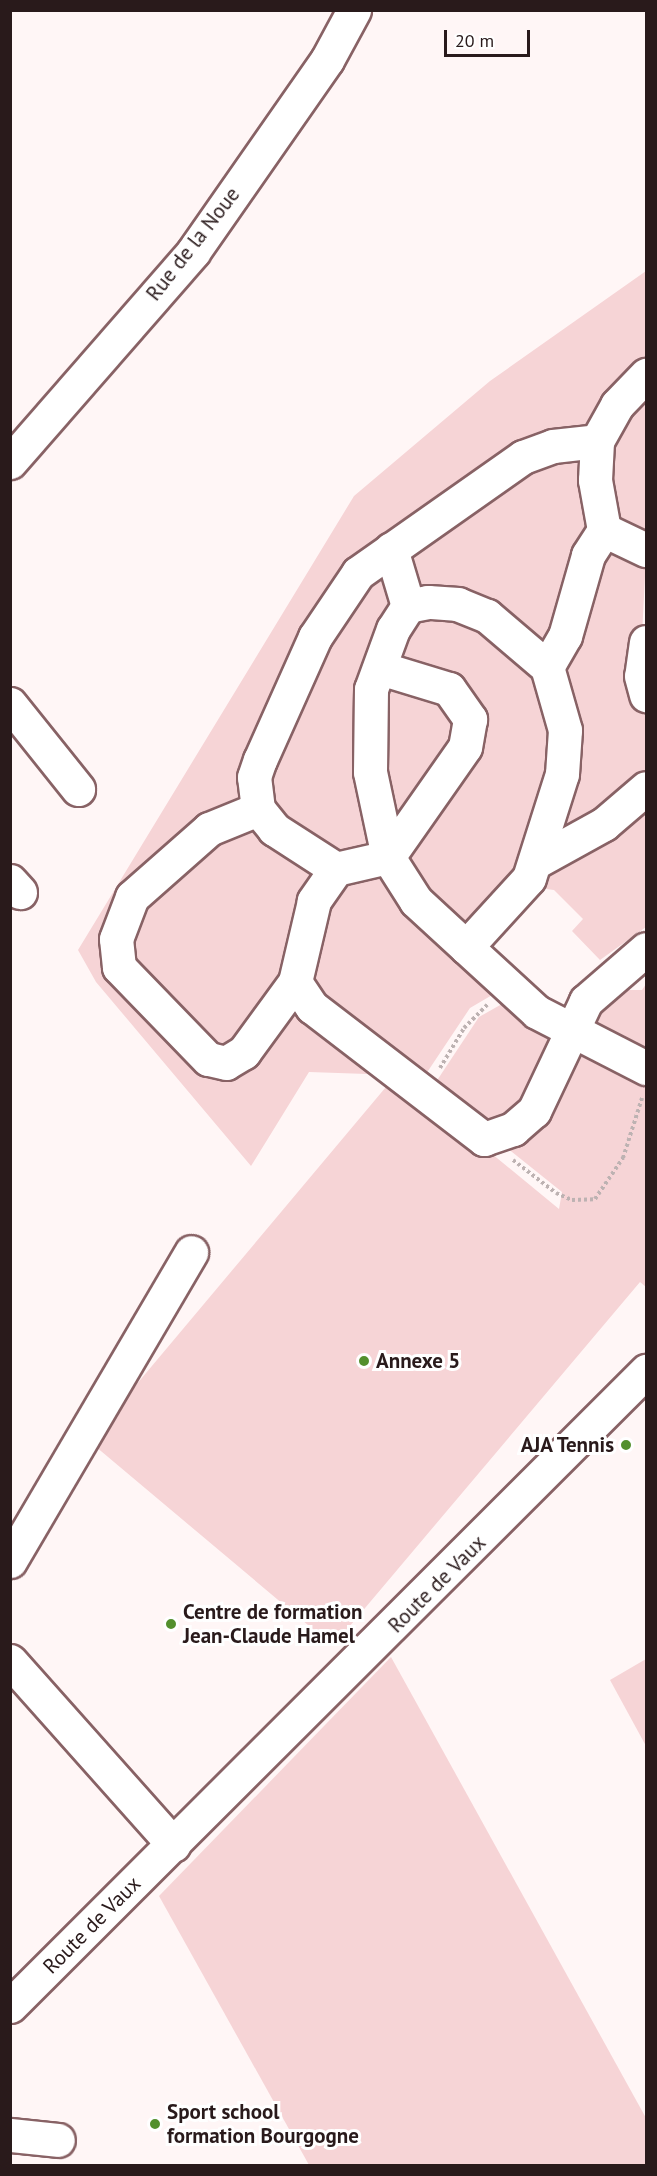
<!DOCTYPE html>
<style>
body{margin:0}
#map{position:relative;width:657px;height:2176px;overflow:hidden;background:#fff6f6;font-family:"PT Sans",sans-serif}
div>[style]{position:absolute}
.green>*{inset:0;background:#f6d4d6}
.path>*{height:4px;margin-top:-2px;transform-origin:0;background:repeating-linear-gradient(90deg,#bdb2b2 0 3px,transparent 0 6px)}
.roads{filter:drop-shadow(2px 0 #886265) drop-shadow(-2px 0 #886265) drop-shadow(0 2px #886265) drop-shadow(0 -2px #886265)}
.minor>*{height:33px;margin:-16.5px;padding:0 16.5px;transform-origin:16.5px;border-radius:16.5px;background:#fff}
.dots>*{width:16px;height:16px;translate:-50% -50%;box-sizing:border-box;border:3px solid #fff;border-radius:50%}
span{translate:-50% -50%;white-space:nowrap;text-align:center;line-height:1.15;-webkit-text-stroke:6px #fff;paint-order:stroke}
.street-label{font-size:21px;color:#291a1b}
.poi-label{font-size:21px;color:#291a1b;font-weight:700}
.left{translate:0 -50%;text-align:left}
.right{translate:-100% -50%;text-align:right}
.frame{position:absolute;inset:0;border:12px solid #291a1b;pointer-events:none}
.scale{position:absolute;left:444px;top:30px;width:86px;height:27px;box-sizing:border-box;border:3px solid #291a1b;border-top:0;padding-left:8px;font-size:18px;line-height:21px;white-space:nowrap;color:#291a1b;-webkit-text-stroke:4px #fff;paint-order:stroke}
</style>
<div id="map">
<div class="green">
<div style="clip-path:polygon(646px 271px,646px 363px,591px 433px,386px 542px,245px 796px,108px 938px,203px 1066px,286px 1005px,396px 1075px,559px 1209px,562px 1192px,497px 1140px,569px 1042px,646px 1078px,646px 1287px,640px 1282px,333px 1646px,89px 1441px,396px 1075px,309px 1072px,251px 1166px,96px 982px,78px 950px,354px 496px,490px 381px)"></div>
<div style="clip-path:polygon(646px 386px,646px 542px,610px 512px,613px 427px)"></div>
<div style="clip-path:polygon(579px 452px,592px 516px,549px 644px,421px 594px,410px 554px,527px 464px)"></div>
<div style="clip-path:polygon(603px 547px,646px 557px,639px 694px,646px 712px,646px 777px,558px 841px,563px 672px)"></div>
<div style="clip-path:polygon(380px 571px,394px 587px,371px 839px,352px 859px,280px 825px,263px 778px,323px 641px)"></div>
<div style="clip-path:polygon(456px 612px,540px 672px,556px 730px,529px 858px,464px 929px,399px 858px,479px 733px,391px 663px,413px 614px)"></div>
<div style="clip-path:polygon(385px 679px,416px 686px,462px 721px,393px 836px,384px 804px)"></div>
<div style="clip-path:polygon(646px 798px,646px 927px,600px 960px,572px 931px,583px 919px,554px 890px,539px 888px,547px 866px)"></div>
<div style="clip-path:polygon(244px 822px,315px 867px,287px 978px,225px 1055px,124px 953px,140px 902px)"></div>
<div style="clip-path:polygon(375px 872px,499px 991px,470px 1008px,422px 1080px,309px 992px,317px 921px,340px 877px)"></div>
<div style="clip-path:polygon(646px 984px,646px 1058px,594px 1024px,620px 990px,642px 990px)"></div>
<div style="clip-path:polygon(509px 1000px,558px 1045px,501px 1130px,432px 1088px,479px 1017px)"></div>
<div style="clip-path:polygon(391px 1657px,646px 2118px,646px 2165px,309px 2165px,159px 1896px)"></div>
<div style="clip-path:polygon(646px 1659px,646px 1746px,610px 1680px)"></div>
</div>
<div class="path">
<div style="left:440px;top:1068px;width:47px;rotate:-59deg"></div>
<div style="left:464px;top:1028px;width:33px;rotate:-45deg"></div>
<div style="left:513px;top:1160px;width:54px;rotate:37.5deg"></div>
<div style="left:556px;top:1193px;width:17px;rotate:24deg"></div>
<div style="left:572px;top:1200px;width:23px;rotate:-2deg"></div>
<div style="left:595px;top:1199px;width:50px;rotate:-55.7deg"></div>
<div style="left:623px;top:1158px;width:63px;rotate:-72.4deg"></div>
</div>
<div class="roads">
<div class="minor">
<div style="left:10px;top:462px;width:279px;rotate:-48.9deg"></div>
<div style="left:193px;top:252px;width:234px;rotate:-55.1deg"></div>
<div style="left:327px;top:60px;width:57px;rotate:-61.6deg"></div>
<div style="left:604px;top:530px;width:47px;rotate:25.5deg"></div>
<div style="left:391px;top:549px;width:59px;rotate:73.4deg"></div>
<div style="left:646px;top:642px;width:34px;rotate:98deg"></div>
<div style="left:641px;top:676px;width:20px;rotate:75deg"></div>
<div style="left:547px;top:667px;width:36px;rotate:-60deg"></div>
<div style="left:565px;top:636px;width:84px;rotate:-74.1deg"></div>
<div style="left:588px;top:555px;width:30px;rotate:-57deg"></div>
<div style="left:604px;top:530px;width:51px;rotate:-100.2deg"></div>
<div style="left:595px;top:480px;width:39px;rotate:-87deg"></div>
<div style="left:380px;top:668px;width:72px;rotate:16.9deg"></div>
<div style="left:449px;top:689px;width:37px;rotate:55deg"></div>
<div style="left:470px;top:719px;width:28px;rotate:100deg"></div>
<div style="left:465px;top:747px;width:134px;rotate:125deg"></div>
<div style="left:388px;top:857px;width:53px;rotate:167deg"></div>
<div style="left:336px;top:869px;width:39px;rotate:125deg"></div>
<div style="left:314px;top:901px;width:83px;rotate:103.2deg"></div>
<div style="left:295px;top:982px;width:87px;rotate:126.1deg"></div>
<div style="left:244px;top:1052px;width:21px;rotate:149deg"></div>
<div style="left:226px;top:1063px;width:18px;rotate:-167deg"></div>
<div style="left:208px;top:1059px;width:128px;rotate:-134.1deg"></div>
<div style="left:119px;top:967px;width:28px;rotate:-96deg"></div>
<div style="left:116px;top:939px;width:45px;rotate:-69.1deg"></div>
<div style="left:132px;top:897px;width:103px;rotate:-41.4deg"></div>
<div style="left:209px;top:829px;width:53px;rotate:-22.2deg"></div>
<div style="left:258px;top:809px;width:32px;rotate:-97deg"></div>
<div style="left:254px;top:777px;width:18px;rotate:-71deg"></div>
<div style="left:260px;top:760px;width:135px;rotate:-65.9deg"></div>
<div style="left:315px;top:637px;width:77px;rotate:-56.1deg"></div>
<div style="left:358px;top:573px;width:202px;rotate:-35.1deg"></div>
<div style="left:523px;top:457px;width:32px;rotate:-20deg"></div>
<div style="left:553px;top:446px;width:44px;rotate:-6.5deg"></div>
<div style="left:597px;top:441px;width:41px;rotate:-60.9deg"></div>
<div style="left:617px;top:405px;width:42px;rotate:-46deg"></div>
<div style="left:10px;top:704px;width:109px;rotate:51.3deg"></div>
<div style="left:258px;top:809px;width:26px;rotate:51deg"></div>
<div style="left:274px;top:829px;width:74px;rotate:32.8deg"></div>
<div style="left:537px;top:861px;width:77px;rotate:-28.9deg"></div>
<div style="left:604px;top:824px;width:55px;rotate:-40.6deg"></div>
<div style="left:10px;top:881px;width:15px;rotate:48deg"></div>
<div style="left:466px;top:947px;width:93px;rotate:-47.6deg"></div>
<div style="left:529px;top:878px;width:109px;rotate:-72.4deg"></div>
<div style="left:562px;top:774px;width:44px;rotate:-86.1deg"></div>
<div style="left:565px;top:730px;width:66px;rotate:-105.9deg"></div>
<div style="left:547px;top:667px;width:79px;rotate:-139.6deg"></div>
<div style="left:487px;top:616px;width:31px;rotate:-158deg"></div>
<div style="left:458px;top:604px;width:30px;rotate:-176deg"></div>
<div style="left:428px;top:602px;width:20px;rotate:169deg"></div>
<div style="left:408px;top:606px;width:27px;rotate:123deg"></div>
<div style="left:393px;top:629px;width:64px;rotate:110.1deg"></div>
<div style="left:371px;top:689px;width:83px;rotate:90.7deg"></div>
<div style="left:370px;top:772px;width:87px;rotate:78deg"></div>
<div style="left:388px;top:857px;width:52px;rotate:57.5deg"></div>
<div style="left:416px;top:901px;width:68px;rotate:42.6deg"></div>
<div style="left:466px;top:947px;width:96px;rotate:42.5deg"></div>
<div style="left:537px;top:1012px;width:123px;rotate:27.2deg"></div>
<div style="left:295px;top:982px;width:30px;rotate:56deg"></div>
<div style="left:312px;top:1007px;width:217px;rotate:37.5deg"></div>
<div style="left:484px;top:1139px;width:31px;rotate:-19deg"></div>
<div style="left:513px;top:1129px;width:28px;rotate:-41deg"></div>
<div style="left:534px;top:1111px;width:122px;rotate:-64.7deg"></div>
<div style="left:586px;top:1001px;width:79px;rotate:-40.9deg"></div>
<div style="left:10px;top:1561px;width:358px;rotate:-59.6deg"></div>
<div style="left:10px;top:1661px;width:246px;rotate:48.3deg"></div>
<div style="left:10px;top:2006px;width:899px;rotate:-44.95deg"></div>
<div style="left:10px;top:2135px;width:48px;rotate:5.9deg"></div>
</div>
</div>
<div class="dots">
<div style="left:364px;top:1361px;background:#538f2d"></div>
<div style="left:626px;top:1445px;background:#538f2d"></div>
<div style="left:171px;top:1624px;background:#538f2d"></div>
<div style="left:155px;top:2124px;background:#538f2d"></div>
</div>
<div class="street-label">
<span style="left:193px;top:244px;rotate:-52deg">Rue de la Noue</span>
<span style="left:437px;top:1584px;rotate:-45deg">Route de Vaux</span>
<span style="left:92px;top:1925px;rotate:-45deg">Route de Vaux</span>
</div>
<div class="poi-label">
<span class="left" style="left:376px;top:1361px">Annexe 5</span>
<span class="right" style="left:614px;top:1445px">AJA Tennis</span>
<span class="left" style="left:183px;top:1624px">Centre de formation<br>Jean-Claude Hamel</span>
<span class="left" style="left:167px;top:2124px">Sport school<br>formation Bourgogne</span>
</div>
<div class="frame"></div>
<div class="scale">20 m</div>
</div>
